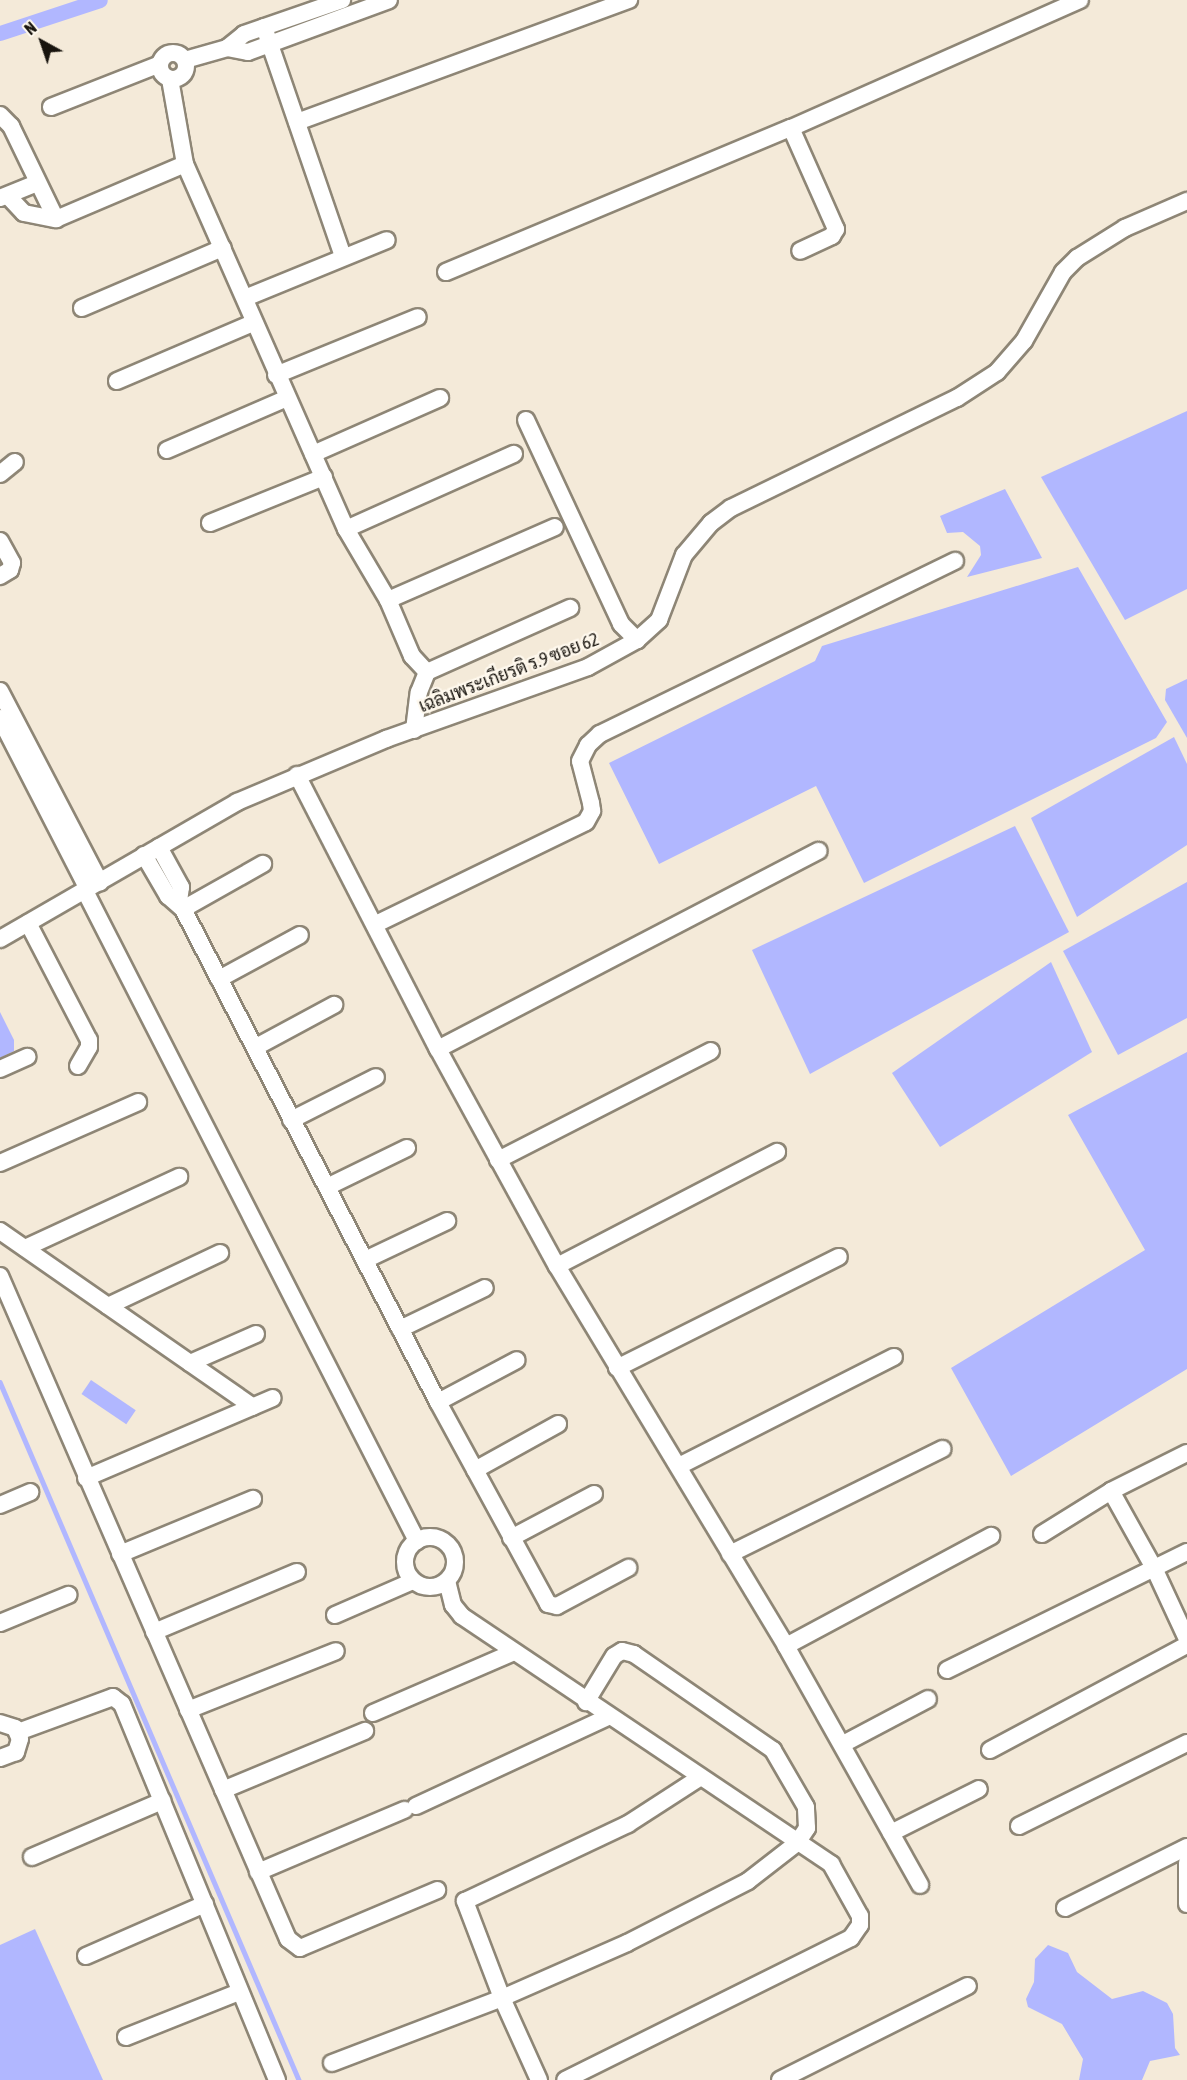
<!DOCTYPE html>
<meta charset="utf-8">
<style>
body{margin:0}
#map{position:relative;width:1187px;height:2080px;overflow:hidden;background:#f4ead9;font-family:"Asap Condensed",Sarabun,sans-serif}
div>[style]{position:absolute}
.water>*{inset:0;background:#b1b7ff;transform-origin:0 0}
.stream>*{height:4.5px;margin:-2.25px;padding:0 2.25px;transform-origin:2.25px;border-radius:2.25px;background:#b1b7ff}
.canal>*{height:15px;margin:-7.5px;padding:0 7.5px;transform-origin:7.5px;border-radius:7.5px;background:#b1b7ff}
.roads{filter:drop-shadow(2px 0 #8e8676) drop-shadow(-2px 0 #8e8676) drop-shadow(0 2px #8e8676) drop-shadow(0 -2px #8e8676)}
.minor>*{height:16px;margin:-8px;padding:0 8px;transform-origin:8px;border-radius:8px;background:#fff}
.minor>.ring{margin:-8px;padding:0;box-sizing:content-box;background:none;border:16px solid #fff;border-radius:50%}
span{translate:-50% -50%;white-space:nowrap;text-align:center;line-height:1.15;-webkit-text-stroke:4.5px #fef8ed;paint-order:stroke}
.street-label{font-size:18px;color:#18140e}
.north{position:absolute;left:12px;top:12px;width:60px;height:60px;-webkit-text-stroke:4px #fef8ed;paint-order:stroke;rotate:320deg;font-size:16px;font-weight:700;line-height:24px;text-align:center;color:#18140e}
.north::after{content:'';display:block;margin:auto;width:21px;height:27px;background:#18140e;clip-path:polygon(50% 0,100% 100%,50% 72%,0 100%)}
</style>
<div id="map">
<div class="water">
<div style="clip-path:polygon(1187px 411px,1187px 589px,1125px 620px,1041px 477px)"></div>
<div style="clip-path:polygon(1005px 489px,1042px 558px,967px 577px,981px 555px,980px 546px,963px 532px,947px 533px,940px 516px)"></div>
<div style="clip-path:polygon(1078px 567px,1167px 722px,1156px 738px,864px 883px,816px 786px,659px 864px,609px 763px,815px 661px,822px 646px)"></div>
<div style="clip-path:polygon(1187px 679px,1187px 738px,1165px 700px,1166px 689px)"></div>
<div style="clip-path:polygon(1174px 737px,1187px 764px,1187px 845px,1077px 917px,1031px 818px)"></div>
<div style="clip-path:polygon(1015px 826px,1069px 932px,810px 1074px,752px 950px)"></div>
<div style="clip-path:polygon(1187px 882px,1187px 1018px,1118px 1055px,1063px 951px)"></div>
<div style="clip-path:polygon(1051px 962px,1092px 1052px,940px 1147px,892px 1073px)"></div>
<div style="clip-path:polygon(0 1012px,14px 1040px,14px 1051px,0 1058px)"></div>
<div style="clip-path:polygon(1187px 1052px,1187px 1369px,1011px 1476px,951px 1368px,1145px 1250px,1068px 1115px)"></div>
<div style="left:91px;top:1380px;width:54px;height:17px;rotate:34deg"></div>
<div style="clip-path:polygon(35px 1929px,103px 2080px,0 2080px,0 1945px)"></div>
<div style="clip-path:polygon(1048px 1945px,1068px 1953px,1077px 1972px,1112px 1999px,1143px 1991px,1167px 2003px,1173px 2014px,1175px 2048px,1180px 2055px,1150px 2061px,1142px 2080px,1079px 2080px,1083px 2059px,1062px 2024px,1028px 2007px,1026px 1999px,1034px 1982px,1035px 1959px)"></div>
</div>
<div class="stream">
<div style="left:0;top:1382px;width:759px;rotate:66.81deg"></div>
</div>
<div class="canal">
<div style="left:0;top:33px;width:105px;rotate:-18.3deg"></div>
</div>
<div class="roads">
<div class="minor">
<div style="left:264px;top:27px;width:243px;rotate:71deg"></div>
<div style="left:227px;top:48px;width:21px;rotate:11deg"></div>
<div style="left:248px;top:52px;width:150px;rotate:-20.2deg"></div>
<div class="ring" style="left:160px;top:53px;width:10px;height:10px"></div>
<div style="left:185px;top:60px;width:44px;rotate:-15.9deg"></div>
<div style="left:227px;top:48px;width:22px;rotate:-39deg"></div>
<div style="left:244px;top:34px;width:104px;rotate:-19.1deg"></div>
<div style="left:170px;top:79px;width:86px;rotate:80deg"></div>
<div style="left:185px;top:164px;width:399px;rotate:66.2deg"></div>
<div style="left:346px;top:529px;width:82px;rotate:59.4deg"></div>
<div style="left:388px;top:600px;width:61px;rotate:66.8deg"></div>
<div style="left:412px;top:656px;width:22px;rotate:47deg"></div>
<div style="left:427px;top:672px;width:157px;rotate:-24.1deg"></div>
<div style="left:51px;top:107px;width:117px;rotate:-21.5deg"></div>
<div style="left:0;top:115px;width:16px;rotate:45deg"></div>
<div style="left:11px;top:126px;width:103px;rotate:64.2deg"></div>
<div style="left:297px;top:122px;width:354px;rotate:-20.2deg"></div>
<div style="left:791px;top:128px;width:111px;rotate:66deg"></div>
<div style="left:836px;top:229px;width:8px;rotate:120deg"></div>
<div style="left:832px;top:236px;width:35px;rotate:155deg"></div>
<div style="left:8px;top:196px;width:23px;rotate:47deg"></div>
<div style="left:24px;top:213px;width:33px;rotate:11deg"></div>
<div style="left:56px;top:219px;width:140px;rotate:-23.1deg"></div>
<div style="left:0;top:198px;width:40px;rotate:-22deg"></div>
<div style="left:446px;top:272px;width:374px;rotate:-22.7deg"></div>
<div style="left:791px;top:128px;width:316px;rotate:-23.9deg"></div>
<div style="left:245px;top:298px;width:153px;rotate:-22.2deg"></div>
<div style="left:82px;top:308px;width:153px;rotate:-23.1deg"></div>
<div style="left:276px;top:375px;width:153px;rotate:-22.2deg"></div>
<div style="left:117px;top:381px;width:148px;rotate:-23.1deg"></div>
<div style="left:526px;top:420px;width:225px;rotate:65deg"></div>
<div style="left:621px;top:624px;width:23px;rotate:45deg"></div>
<div style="left:167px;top:450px;width:131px;rotate:-23.4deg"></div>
<div style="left:313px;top:454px;width:139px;rotate:-23.8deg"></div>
<div style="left:0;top:474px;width:19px;rotate:-39deg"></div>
<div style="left:210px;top:523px;width:123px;rotate:-22deg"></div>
<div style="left:346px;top:529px;width:184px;rotate:-24.1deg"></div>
<div style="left:0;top:541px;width:25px;rotate:61deg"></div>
<div style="left:12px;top:563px;width:7px;rotate:106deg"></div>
<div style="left:10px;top:570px;width:12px;rotate:149deg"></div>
<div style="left:388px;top:600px;width:182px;rotate:-23.6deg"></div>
<div style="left:0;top:691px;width:216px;rotate:62.4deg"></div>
<div style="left:0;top:718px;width:192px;rotate:62.8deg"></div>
<div style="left:414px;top:730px;width:38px;rotate:-83deg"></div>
<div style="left:419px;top:692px;width:22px;rotate:-68deg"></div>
<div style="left:297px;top:775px;width:308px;rotate:62.8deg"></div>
<div style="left:438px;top:1049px;width:247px;rotate:61.3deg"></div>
<div style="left:557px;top:1266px;width:444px;rotate:58.9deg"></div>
<div style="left:786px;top:1646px;width:274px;rotate:60.7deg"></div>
<div style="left:159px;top:847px;width:46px;rotate:61.2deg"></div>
<div style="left:181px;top:887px;width:15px;rotate:98deg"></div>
<div style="left:144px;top:855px;width:48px;rotate:59.7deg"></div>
<div style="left:168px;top:896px;width:20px;rotate:41deg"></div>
<div style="left:183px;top:909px;width:555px;rotate:62.65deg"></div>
<div style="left:438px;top:1402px;width:230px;rotate:61.4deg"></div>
<div style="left:548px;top:1604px;width:9px;rotate:13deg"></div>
<div style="left:557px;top:1606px;width:81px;rotate:-28.2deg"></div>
<div style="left:85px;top:891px;width:730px;rotate:62.94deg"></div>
<div style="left:183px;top:909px;width:92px;rotate:-29.4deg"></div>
<div style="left:28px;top:923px;width:132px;rotate:62.5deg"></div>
<div style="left:89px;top:1040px;width:7px;rotate:90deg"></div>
<div style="left:89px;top:1047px;width:22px;rotate:120deg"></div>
<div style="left:376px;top:924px;width:233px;rotate:-25.9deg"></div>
<div style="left:586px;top:822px;width:13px;rotate:-61deg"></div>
<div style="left:592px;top:811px;width:8px;rotate:-97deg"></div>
<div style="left:591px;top:803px;width:43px;rotate:-104.7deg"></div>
<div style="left:580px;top:761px;width:18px;rotate:-63deg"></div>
<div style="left:588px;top:745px;width:16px;rotate:-43deg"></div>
<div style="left:600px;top:734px;width:395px;rotate:-26deg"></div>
<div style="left:0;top:939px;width:274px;rotate:-30deg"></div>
<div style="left:237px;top:802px;width:162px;rotate:-22.9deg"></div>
<div style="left:386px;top:739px;width:214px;rotate:-19.6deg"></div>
<div style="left:588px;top:667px;width:56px;rotate:-28.9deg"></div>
<div style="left:637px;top:640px;width:30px;rotate:-42deg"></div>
<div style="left:659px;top:620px;width:70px;rotate:-69deg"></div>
<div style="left:684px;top:555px;width:42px;rotate:-49.8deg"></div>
<div style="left:711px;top:523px;width:25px;rotate:-37deg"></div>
<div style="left:731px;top:508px;width:251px;rotate:-26deg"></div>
<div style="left:957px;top:398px;width:48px;rotate:-33deg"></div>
<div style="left:997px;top:372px;width:41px;rotate:-48.9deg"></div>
<div style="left:1024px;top:341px;width:79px;rotate:-60.5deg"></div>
<div style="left:1063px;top:272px;width:20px;rotate:-45deg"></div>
<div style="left:1077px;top:258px;width:57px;rotate:-32deg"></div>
<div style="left:1125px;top:228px;width:68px;rotate:-23.5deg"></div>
<div style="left:219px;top:979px;width:92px;rotate:-28.5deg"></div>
<div style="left:256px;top:1047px;width:89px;rotate:-28.3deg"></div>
<div style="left:438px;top:1049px;width:429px;rotate:-27.5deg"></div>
<div style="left:0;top:1069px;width:30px;rotate:-24deg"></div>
<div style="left:291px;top:1120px;width:95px;rotate:-26.8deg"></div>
<div style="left:498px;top:1160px;width:239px;rotate:-27.1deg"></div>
<div style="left:0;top:1163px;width:151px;rotate:-23.8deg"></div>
<div style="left:327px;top:1187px;width:89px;rotate:-26deg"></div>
<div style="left:0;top:1231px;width:308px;rotate:34.8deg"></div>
<div style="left:25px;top:1248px;width:170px;rotate:-24.8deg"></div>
<div style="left:365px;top:1260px;width:91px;rotate:-25.4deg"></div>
<div style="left:557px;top:1266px;width:248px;rotate:-27.4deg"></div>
<div style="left:0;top:1276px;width:723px;rotate:66.52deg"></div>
<div style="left:288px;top:1939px;width:15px;rotate:37deg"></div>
<div style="left:300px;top:1948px;width:149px;rotate:-22.9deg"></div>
<div style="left:108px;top:1306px;width:124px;rotate:-25.3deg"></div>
<div style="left:400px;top:1329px;width:94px;rotate:-25.8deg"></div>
<div style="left:190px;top:1363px;width:72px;rotate:-23.7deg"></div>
<div style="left:617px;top:1368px;width:248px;rotate:-26.6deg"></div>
<div style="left:438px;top:1402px;width:89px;rotate:-28deg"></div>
<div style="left:679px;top:1466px;width:241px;rotate:-26.9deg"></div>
<div style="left:475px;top:1470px;width:95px;rotate:-29deg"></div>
<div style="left:86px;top:1478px;width:203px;rotate:-23.2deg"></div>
<div style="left:1111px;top:1491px;width:88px;rotate:60.8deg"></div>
<div style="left:1154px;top:1568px;width:78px;rotate:65.1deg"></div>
<div style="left:0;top:1505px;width:33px;rotate:-23deg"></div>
<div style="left:1042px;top:1534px;width:81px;rotate:-31.9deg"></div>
<div style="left:1111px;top:1491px;width:85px;rotate:-26.6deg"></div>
<div class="ring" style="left:405px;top:1537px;width:34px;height:34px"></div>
<div style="left:511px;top:1538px;width:94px;rotate:-27.9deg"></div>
<div style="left:120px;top:1554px;width:144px;rotate:-22.5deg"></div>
<div style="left:730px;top:1554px;width:237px;rotate:-26.3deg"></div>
<div style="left:447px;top:1581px;width:25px;rotate:76deg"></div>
<div style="left:453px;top:1605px;width:14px;rotate:51deg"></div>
<div style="left:462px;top:1616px;width:445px;rotate:33.9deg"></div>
<div style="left:831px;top:1864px;width:60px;rotate:60.9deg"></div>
<div style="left:860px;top:1916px;width:9px;rotate:90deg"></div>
<div style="left:860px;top:1925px;width:16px;rotate:125deg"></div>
<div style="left:851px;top:1938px;width:319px;rotate:153.6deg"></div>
<div style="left:335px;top:1615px;width:85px;rotate:-23.6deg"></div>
<div style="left:0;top:1623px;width:74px;rotate:-22.4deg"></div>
<div style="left:154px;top:1632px;width:155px;rotate:-22.8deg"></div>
<div style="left:786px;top:1646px;width:233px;rotate:-28.2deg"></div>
<div style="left:947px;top:1670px;width:267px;rotate:-26.2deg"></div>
<div style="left:188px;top:1710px;width:159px;rotate:-21.7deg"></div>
<div style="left:373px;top:1713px;width:154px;rotate:-23.4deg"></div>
<div style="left:0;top:1723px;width:16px;rotate:18deg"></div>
<div style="left:15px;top:1728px;width:12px;rotate:66deg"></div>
<div style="left:20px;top:1739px;width:14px;rotate:107deg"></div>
<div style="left:16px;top:1752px;width:17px;rotate:159deg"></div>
<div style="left:18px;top:1732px;width:101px;rotate:-20.2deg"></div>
<div style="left:113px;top:1697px;width:11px;rotate:38deg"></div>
<div style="left:122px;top:1704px;width:407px;rotate:67.6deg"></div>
<div style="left:843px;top:1744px;width:96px;rotate:-27.9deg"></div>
<div style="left:990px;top:1750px;width:223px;rotate:-28.1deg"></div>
<div style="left:223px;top:1790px;width:154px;rotate:-22.6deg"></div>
<div style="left:416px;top:1806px;width:212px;rotate:-24.9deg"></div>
<div style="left:1019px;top:1826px;width:187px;rotate:-26.3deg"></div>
<div style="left:891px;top:1833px;width:98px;rotate:-26.6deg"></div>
<div style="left:32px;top:1857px;width:142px;rotate:-23.3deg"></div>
<div style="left:1187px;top:1863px;width:41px;rotate:90deg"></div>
<div style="left:258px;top:1872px;width:159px;rotate:-23deg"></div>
<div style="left:1065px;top:1908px;width:136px;rotate:-26.6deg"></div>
<div style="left:86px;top:1956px;width:130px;rotate:-23.6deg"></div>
<div style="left:126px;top:2037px;width:122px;rotate:-21.7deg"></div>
<div style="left:332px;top:2063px;width:182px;rotate:-20.9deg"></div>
<div style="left:502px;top:1998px;width:137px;rotate:-23.7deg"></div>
<div style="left:627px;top:1943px;width:136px;rotate:-27.1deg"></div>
<div style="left:748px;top:1881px;width:62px;rotate:-37.8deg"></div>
<div style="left:797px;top:1843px;width:18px;rotate:-56deg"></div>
<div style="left:807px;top:1828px;width:21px;rotate:-93deg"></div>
<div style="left:806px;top:1807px;width:66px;rotate:-120.1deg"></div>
<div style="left:773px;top:1750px;width:169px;rotate:-145.4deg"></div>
<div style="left:634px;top:1654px;width:12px;rotate:-166deg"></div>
<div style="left:622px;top:1651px;width:9px;rotate:148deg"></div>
<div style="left:614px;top:1656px;width:54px;rotate:121.3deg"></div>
<div style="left:539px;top:2080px;width:90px;rotate:-114.3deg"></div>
<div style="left:502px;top:1998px;width:104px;rotate:-110.9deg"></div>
<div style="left:465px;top:1901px;width:180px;rotate:-25.3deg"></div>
<div style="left:628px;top:1824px;width:85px;rotate:-32.9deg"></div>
<div style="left:780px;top:2080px;width:210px;rotate:-26.6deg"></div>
</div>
</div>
<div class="street-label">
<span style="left:509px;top:673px;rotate:-21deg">เฉลิมพระเกียรติ ร.9 ซอย 62</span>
</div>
<div class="north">N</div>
</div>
